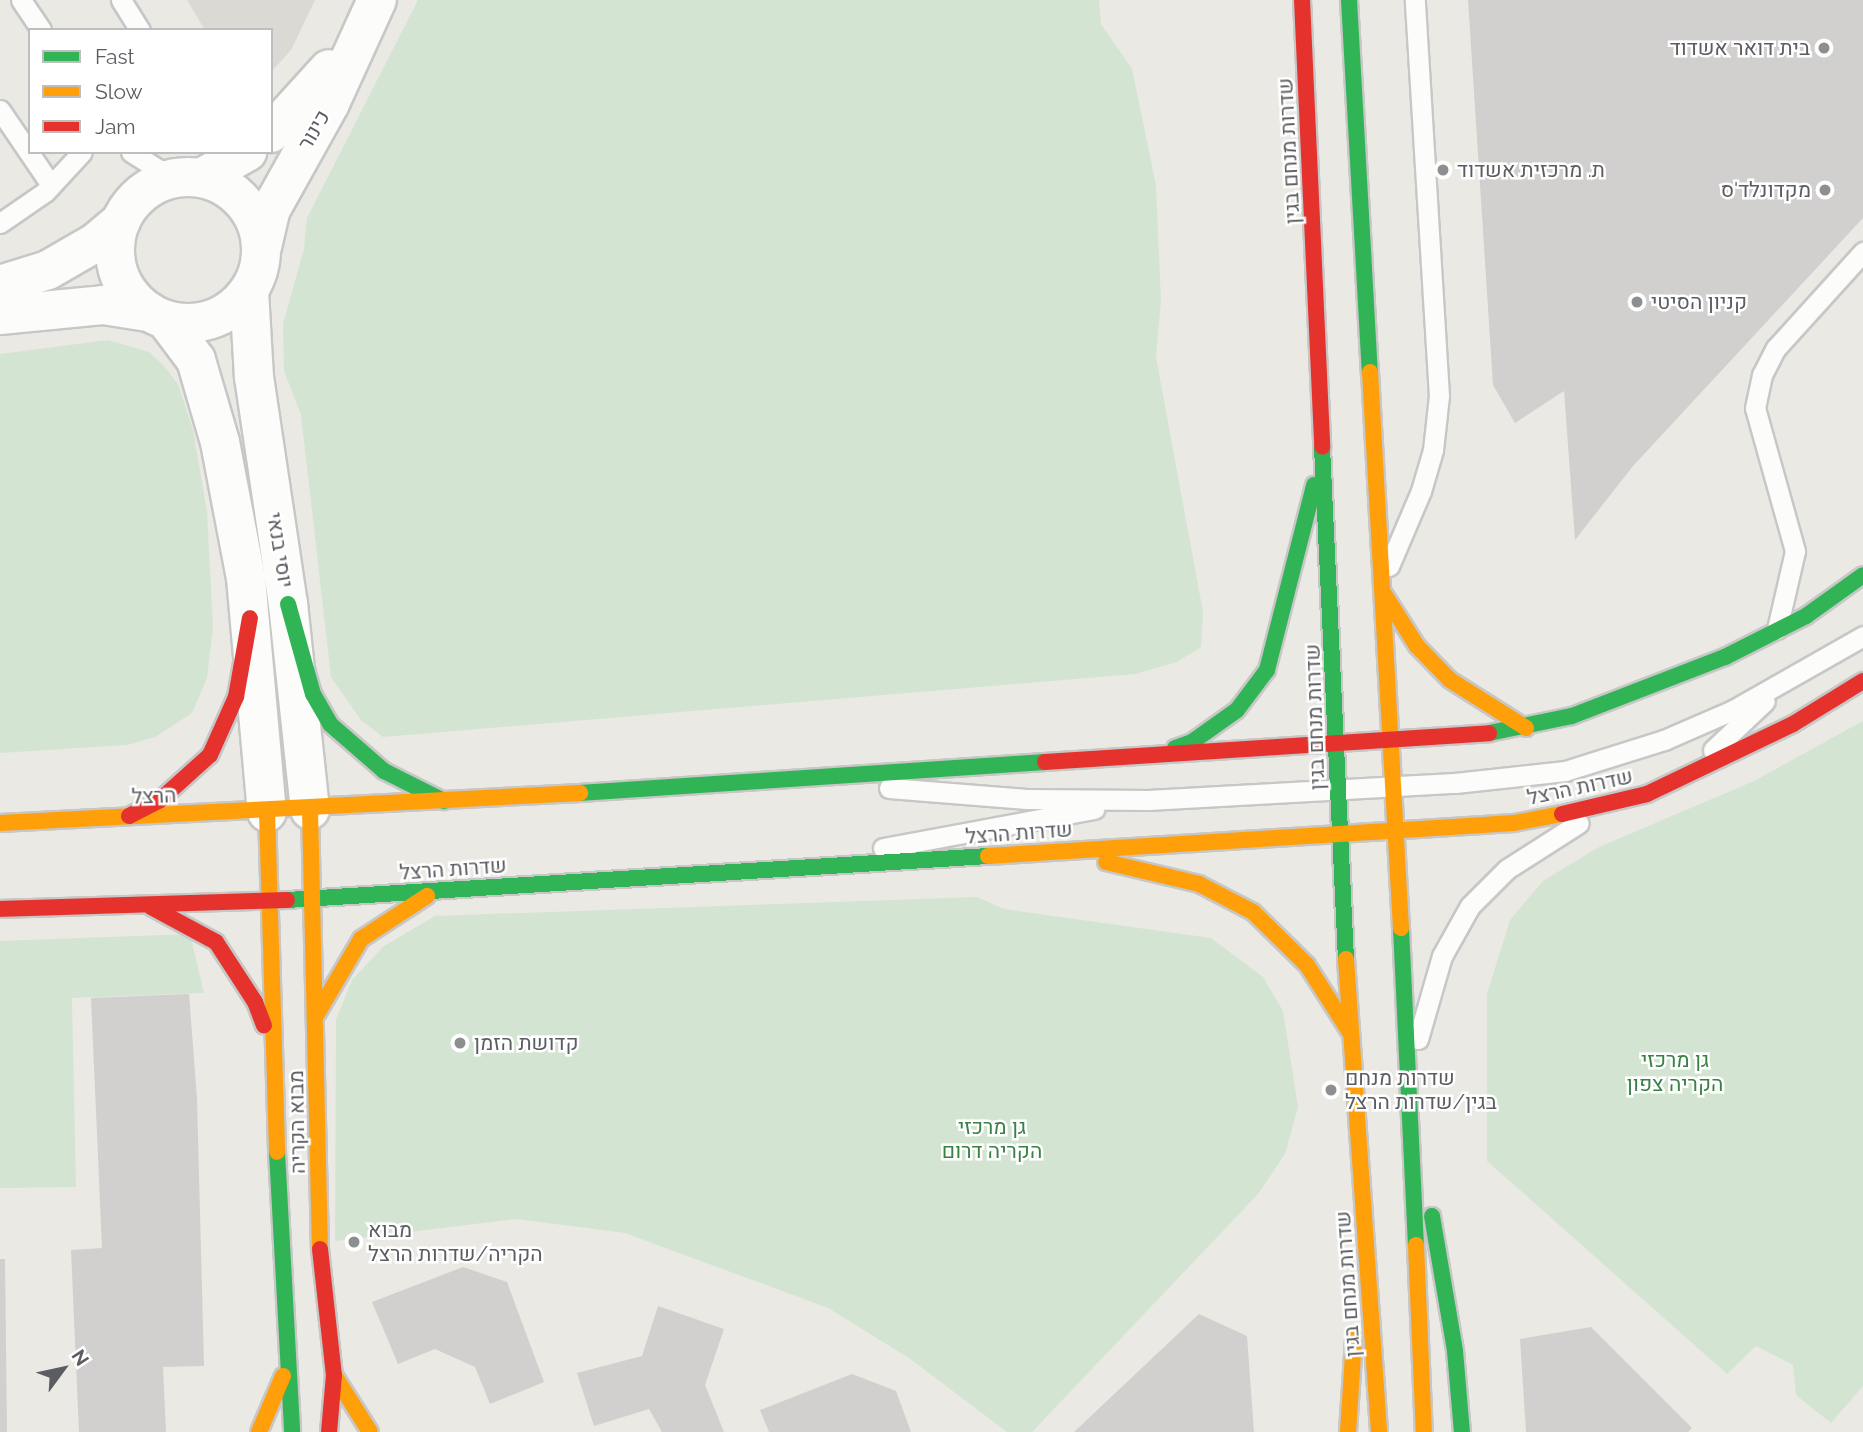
<!DOCTYPE html>
<meta charset="utf-8">
<style>
body{margin:0}
#map{position:relative;width:1863px;height:1432px;overflow:hidden;background:#eae9e4;font-family:Raleway,Heebo,sans-serif}
div>[style]{position:absolute}
.education>*{inset:0;background:#dad9d3}
.green>*{inset:0;background:#d3e5d2}
.building>*{inset:0;background:#d1d0ce}
.roads{filter:drop-shadow(2px 0 #c7c7c7) drop-shadow(-2px 0 #c7c7c7) drop-shadow(0 2px #c7c7c7) drop-shadow(0 -2px #c7c7c7)}
.lane>*{height:19px;margin:-9.5px;padding:0 9.5px;transform-origin:9.5px;border-radius:9.5px;background:#fcfcfb}
.street>*{height:38px;margin:-19px;padding:0 19px;transform-origin:19px;border-radius:19px;background:#fcfcfb}
.street>.ring{margin:-19px;padding:0;box-sizing:content-box;background:none;border:38px solid #fcfcfb;border-radius:50%}
.fast>*{height:16px;margin:-8px;padding:0 8px;transform-origin:8px;border-radius:8px;background:#30b455}
.slow>*{height:16px;margin:-8px;padding:0 8px;transform-origin:8px;border-radius:8px;background:#ff9f0a}
.jam>*{height:16px;margin:-8px;padding:0 8px;transform-origin:8px;border-radius:8px;background:#e5322d}
.dots>*{width:19px;height:19px;translate:-50% -50%;box-sizing:border-box;border:4px solid #fff;border-radius:50%}
span{translate:-50% -50%;white-space:nowrap;text-align:center;line-height:1.15;-webkit-text-stroke:5px #fff;paint-order:stroke}
.poi-label{font-size:21px;color:#5b5d62}
.right{translate:-100% -50%;text-align:right}
.left{translate:0 -50%;text-align:left}
.street-label{font-size:21px;color:#5b5d62}
.park-label{font-size:21px;color:#3a8146}
.legend{position:absolute;left:28px;top:28px;width:245px;height:126px;box-sizing:border-box;background:#fff;border:2px solid #bdbec0;margin:0;padding:9px 12px;list-style:none;font-size:21px;color:#5b5d62}
.legend li{display:flex;align-items:center;gap:14px;height:35px}
.legend b{width:35px;border:2px solid #bdbec0}
.north{position:absolute;left:28px;top:1334px;width:70px;height:70px;-webkit-text-stroke:5px #fff;paint-order:stroke;rotate:57deg;font-size:19px;font-weight:700;line-height:28px;text-align:center;color:#5b5d62}
.north::after{content:'';display:block;margin:auto;width:24px;height:32px;background:#5b5d62;clip-path:polygon(50% 0,100% 100%,50% 72%,0 100%)}
</style>
<div id="map">
<div class="education">
<div style="clip-path:polygon(187px 0,315px 0,291px 50px,271px 72px,271px 30px,205px 30px)"></div>
</div>
<div class="green">
<div style="clip-path:polygon(418px 0,1099px 0,1101px 24px,1132px 69px,1156px 185px,1161px 301px,1156px 357px,1203px 612px,1201px 647px,1177px 662px,1135px 674px,383px 737px,361px 720px,331px 677px,301px 415px,284px 371px,283px 324px,304px 249px,307px 218px)"></div>
<div style="clip-path:polygon(108px 340px,149px 352px,164px 366px,178px 384px,193px 430px,207px 512px,213px 627px,207px 678px,192px 713px,155px 737px,127px 745px,0 753px,0 354px)"></div>
<div style="clip-path:polygon(1863px 721px,1863px 1386px,1831px 1423px,1796px 1395px,1793px 1365px,1756px 1346px,1727px 1374px,1487px 1161px,1487px 994px,1510px 920px,1543px 881px,1599px 847px,1754px 781px)"></div>
<div style="clip-path:polygon(977px 897px,1004px 909px,1211px 938px,1263px 977px,1283px 1011px,1298px 1107px,1285px 1154px,1258px 1194px,1032px 1432px,1007px 1432px,909px 1358px,828px 1308px,625px 1233px,516px 1219px,335px 1241px,336px 1020px,352px 980px,384px 946px,435px 916px)"></div>
<div style="clip-path:polygon(190px 934px,204px 993px,72px 998px,76px 1187px,0 1188px,0 941px)"></div>
</div>
<div class="building">
<div style="clip-path:polygon(1468px 0,1863px 0,1863px 218px,1633px 466px,1575px 540px,1564px 391px,1515px 423px,1493px 385px)"></div>
<div style="clip-path:polygon(189px 994px,197px 1098px,204px 1366px,163px 1367px,166px 1432px,79px 1432px,71px 1250px,102px 1248px,91px 998px)"></div>
<div style="clip-path:polygon(0 1259px,5px 1259px,7px 1432px,0 1432px)"></div>
<div style="clip-path:polygon(463px 1267px,507px 1282px,544px 1382px,490px 1404px,475px 1367px,435px 1349px,398px 1364px,372px 1302px)"></div>
<div style="clip-path:polygon(658px 1306px,724px 1329px,705px 1385px,724px 1432px,662px 1432px,649px 1409px,594px 1426px,577px 1373px,642px 1356px)"></div>
<div style="clip-path:polygon(1199px 1314px,1247px 1336px,1254px 1432px,1074px 1432px)"></div>
<div style="clip-path:polygon(1591px 1327px,1692px 1428px,1688px 1432px,1526px 1432px,1520px 1339px)"></div>
<div style="clip-path:polygon(852px 1374px,896px 1391px,911px 1432px,769px 1432px,760px 1410px)"></div>
</div>
<div class="roads">
<div class="lane">
<div style="left:21px;top:0;width:36px;rotate:56deg"></div>
<div style="left:121px;top:0;width:36px;rotate:58deg"></div>
<div style="left:0;top:110px;width:91px;rotate:55.8deg"></div>
<div style="left:131px;top:152px;width:49px;rotate:32.4deg"></div>
<div style="left:0;top:223px;width:55px;rotate:-34.6deg"></div>
<div style="left:45px;top:192px;width:54px;rotate:-47.2deg"></div>
<div style="left:1389px;top:566px;width:82px;rotate:-66.9deg"></div>
<div style="left:1421px;top:491px;width:43px;rotate:-73.7deg"></div>
<div style="left:1433px;top:450px;width:54px;rotate:-83.7deg"></div>
<div style="left:1439px;top:396px;width:397px;rotate:-93.5deg"></div>
<div style="left:1777px;top:629px;width:80px;rotate:-77deg"></div>
<div style="left:1795px;top:551px;width:148px;rotate:-105.6deg"></div>
<div style="left:1755px;top:408px;width:34px;rotate:-78deg"></div>
<div style="left:1762px;top:375px;width:30px;rotate:-63deg"></div>
<div style="left:1776px;top:348px;width:130px;rotate:-47.8deg"></div>
<div style="left:1713px;top:750px;width:71px;rotate:-43.3deg"></div>
<div style="left:889px;top:788px;width:138px;rotate:4.6deg"></div>
<div style="left:1027px;top:799px;width:121px;rotate:0.5deg"></div>
<div style="left:1148px;top:800px;width:307px;rotate:-3.2deg"></div>
<div style="left:1455px;top:783px;width:111px;rotate:-6.2deg"></div>
<div style="left:1565px;top:771px;width:104px;rotate:-17.4deg"></div>
<div style="left:1664px;top:740px;width:75px;rotate:-23.5deg"></div>
<div style="left:1733px;top:710px;width:150px;rotate:-29.6deg"></div>
<div style="left:883px;top:848px;width:215px;rotate:-10.5deg"></div>
<div style="left:1418px;top:1039px;width:86px;rotate:-73.9deg"></div>
<div style="left:1442px;top:956px;width:57px;rotate:-60.8deg"></div>
<div style="left:1470px;top:906px;width:52px;rotate:-45deg"></div>
<div style="left:1507px;top:869px;width:85px;rotate:-32.6deg"></div>
</div>
<div class="street">
<div style="left:271px;top:133px;width:86px;rotate:-47.8deg"></div>
<div class="ring" style="left:115px;top:177px;width:108px;height:108px"></div>
<div style="left:203px;top:177px;width:51px;rotate:-29.6deg"></div>
<div style="left:262px;top:247px;width:37px;rotate:-77deg"></div>
<div style="left:270px;top:211px;width:124px;rotate:-60.9deg"></div>
<div style="left:330px;top:103px;width:113px;rotate:-65.5deg"></div>
<div style="left:0;top:285px;width:50px;rotate:-17.4deg"></div>
<div style="left:48px;top:270px;width:54px;rotate:-29.9deg"></div>
<div style="left:95px;top:243px;width:34px;rotate:-40deg"></div>
<div style="left:249px;top:291px;width:86px;rotate:86.7deg"></div>
<div style="left:254px;top:377px;width:230px;rotate:81.5deg"></div>
<div style="left:288px;top:604px;width:207px;rotate:83.9deg"></div>
<div style="left:0;top:315px;width:103px;rotate:-5.5deg"></div>
<div style="left:103px;top:305px;width:47px;rotate:8.7deg"></div>
<div style="left:166px;top:320px;width:50px;rotate:53.1deg"></div>
<div style="left:196px;top:360px;width:85px;rotate:73.7deg"></div>
<div style="left:220px;top:442px;width:138px;rotate:79.2deg"></div>
<div style="left:246px;top:578px;width:235px;rotate:84.9deg"></div>
</div>
<div class="fast">
<div style="left:1349px;top:0;width:373px;rotate:86.8deg"></div>
<div style="left:1322px;top:447px;width:513px;rotate:87.32deg"></div>
<div style="left:288px;top:604px;width:93px;rotate:74.5deg"></div>
<div style="left:313px;top:694px;width:34px;rotate:60deg"></div>
<div style="left:330px;top:724px;width:72px;rotate:41deg"></div>
<div style="left:384px;top:771px;width:67px;rotate:26.6deg"></div>
<div style="left:1489px;top:733px;width:85px;rotate:-11.6deg"></div>
<div style="left:1572px;top:716px;width:164px;rotate:-21.1deg"></div>
<div style="left:1725px;top:657px;width:91px;rotate:-26.8deg"></div>
<div style="left:1806px;top:616px;width:70px;rotate:-35.7deg"></div>
<div style="left:1175px;top:748px;width:18px;rotate:-19deg"></div>
<div style="left:1192px;top:742px;width:55px;rotate:-35.4deg"></div>
<div style="left:1237px;top:710px;width:50px;rotate:-53.1deg"></div>
<div style="left:1267px;top:670px;width:191px;rotate:-75.7deg"></div>
<div style="left:580px;top:793px;width:466px;rotate:-3.8deg"></div>
<div style="left:287px;top:900px;width:702px;rotate:-3.59deg"></div>
<div style="left:1401px;top:928px;width:317px;rotate:87.3deg"></div>
<div style="left:277px;top:1152px;width:280px;rotate:86.9deg"></div>
<div style="left:1432px;top:1216px;width:137px;rotate:80.3deg"></div>
<div style="left:1455px;top:1351px;width:81px;rotate:85.1deg"></div>
</div>
<div class="slow">
<div style="left:1370px;top:372px;width:557px;rotate:86.81deg"></div>
<div style="left:1384px;top:594px;width:62px;rotate:57.6deg"></div>
<div style="left:1417px;top:646px;width:47px;rotate:45.9deg"></div>
<div style="left:1450px;top:680px;width:90px;rotate:32.3deg"></div>
<div style="left:310px;top:810px;width:439px;rotate:88.7deg"></div>
<div style="left:267px;top:812px;width:340px;rotate:88.3deg"></div>
<div style="left:0;top:823px;width:581px;rotate:-2.96deg"></div>
<div style="left:988px;top:856px;width:527px;rotate:-3.59deg"></div>
<div style="left:1514px;top:823px;width:49px;rotate:-10.6deg"></div>
<div style="left:1106px;top:862px;width:96px;rotate:13.3deg"></div>
<div style="left:1199px;top:884px;width:61px;rotate:27.4deg"></div>
<div style="left:1253px;top:912px;width:76px;rotate:44.5deg"></div>
<div style="left:1307px;top:965px;width:78px;rotate:57.5deg"></div>
<div style="left:1346px;top:959px;width:474px;rotate:86deg"></div>
<div style="left:317px;top:1014px;width:87px;rotate:-59.6deg"></div>
<div style="left:361px;top:939px;width:79px;rotate:-33.1deg"></div>
<div style="left:1416px;top:1245px;width:187px;rotate:87.6deg"></div>
<div style="left:334px;top:1375px;width:67px;rotate:57.7deg"></div>
<div style="left:259px;top:1432px;width:61px;rotate:-66.8deg"></div>
<div style="left:1348px;top:1432px;width:93px;rotate:-86.3deg"></div>
</div>
<div class="jam">
<div style="left:1302px;top:0;width:447px;rotate:87.4deg"></div>
<div style="left:1045px;top:762px;width:445px;rotate:-3.7deg"></div>
<div style="left:1562px;top:814px;width:87px;rotate:-13.2deg"></div>
<div style="left:1647px;top:794px;width:162px;rotate:-25.6deg"></div>
<div style="left:1793px;top:724px;width:82px;rotate:-31.6deg"></div>
<div style="left:129px;top:816px;width:35px;rotate:-27deg"></div>
<div style="left:160px;top:800px;width:67px;rotate:-42deg"></div>
<div style="left:210px;top:755px;width:64px;rotate:-65.9deg"></div>
<div style="left:236px;top:697px;width:80px;rotate:-80deg"></div>
<div style="left:151px;top:907px;width:74px;rotate:28.3deg"></div>
<div style="left:216px;top:942px;width:72px;rotate:57deg"></div>
<div style="left:255px;top:1002px;width:25px;rotate:69deg"></div>
<div style="left:0;top:909px;width:287px;rotate:-1.8deg"></div>
<div style="left:320px;top:1249px;width:127px;rotate:83.7deg"></div>
<div style="left:334px;top:1375px;width:57px;rotate:95deg"></div>
</div>
</div>
<div class="dots">
<div style="left:1824px;top:48px;background:#8d8e90"></div>
<div style="left:1443px;top:170px;background:#8d8e90"></div>
<div style="left:1825px;top:190px;background:#8d8e90"></div>
<div style="left:1637px;top:302px;background:#8d8e90"></div>
<div style="left:460px;top:1043px;background:#8d8e90"></div>
<div style="left:1331px;top:1090px;background:#8d8e90"></div>
<div style="left:354px;top:1242px;background:#8d8e90"></div>
</div>
<div class="poi-label">
<span class="right" style="left:1810px;top:48px">בית דואר אשדוד</span>
<span class="left" style="left:1457px;top:170px">ת. מרכזית אשדוד</span>
<span class="right" style="left:1811px;top:190px">מקדונלד'ס</span>
<span class="left" style="left:1651px;top:302px">קניון הסיטי</span>
<span class="left" style="left:474px;top:1043px">קדושת הזמן</span>
<span class="left" style="left:1345px;top:1090px">שדרות מנחם<br>בגין/שדרות הרצל</span>
<span class="left" style="left:368px;top:1242px">מבוא<br>הקריה/שדרות הרצל</span>
</div>
<div class="street-label">
<span style="left:314px;top:130px;rotate:-60deg">כינור</span>
<span style="left:1289px;top:151px;rotate:-93deg">שדרות מנחם בגין</span>
<span style="left:280px;top:550px;rotate:81deg">יוסי בנאי</span>
<span style="left:1315px;top:717px;rotate:-92deg">שדרות מנחם בגין</span>
<span style="left:1580px;top:787px;rotate:-12deg">שדרות הרצל</span>
<span style="left:154px;top:796px;rotate:-2deg">הרצל</span>
<span style="left:1019px;top:833px;rotate:-4deg">שדרות הרצל</span>
<span style="left:453px;top:869px;rotate:-4deg">שדרות הרצל</span>
<span style="left:297px;top:1122px;rotate:-91deg">מבוא הקריה</span>
<span style="left:1348px;top:1284px;rotate:-94deg">שדרות מנחם בגין</span>
</div>
<div class="park-label">
<span style="left:1675px;top:1072px">גן מרכזי<br>הקריה צפון</span>
<span style="left:992px;top:1139px">גן מרכזי<br>הקריה דרום</span>
</div>
<ul class="legend">
<li><b style="height:9px;background:#30b455"></b>Fast</li>
<li><b style="height:9px;background:#ff9f0a"></b>Slow</li>
<li><b style="height:9px;background:#e5322d"></b>Jam</li>
</ul>
<div class="north">N</div>
</div>
